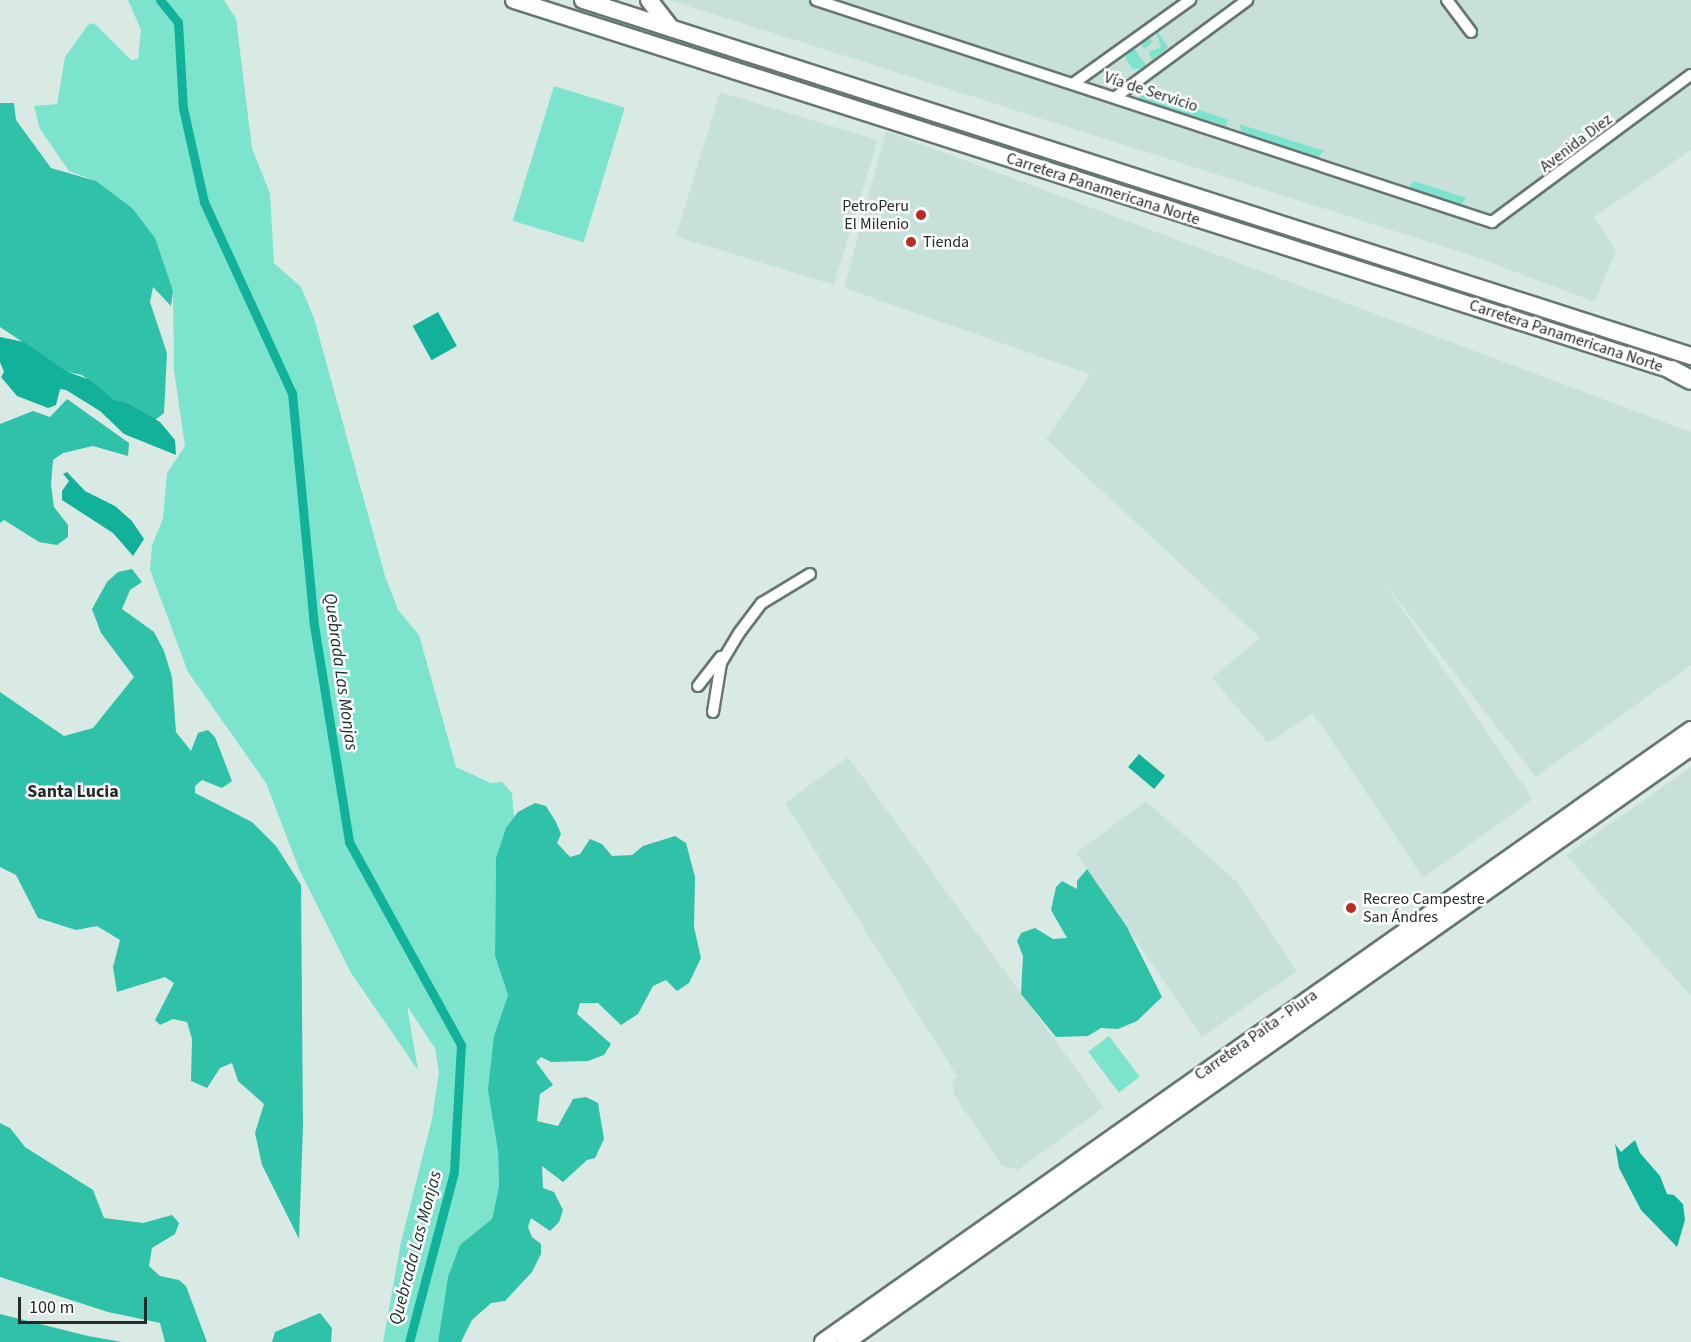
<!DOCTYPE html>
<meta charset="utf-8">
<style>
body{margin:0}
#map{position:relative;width:1691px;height:1342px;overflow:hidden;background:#d9eae5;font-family:"Source Sans 3",sans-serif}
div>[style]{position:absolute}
.built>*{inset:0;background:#c7e1da;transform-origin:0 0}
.green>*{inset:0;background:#7ce3cd;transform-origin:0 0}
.forest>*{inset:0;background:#30c1a9}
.water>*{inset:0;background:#12b29a;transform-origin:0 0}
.canal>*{height:9px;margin:-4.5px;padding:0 4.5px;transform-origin:4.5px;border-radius:4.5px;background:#12b29a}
.roads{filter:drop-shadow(2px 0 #667672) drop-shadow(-2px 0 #667672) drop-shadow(0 2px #667672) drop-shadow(0 -2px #667672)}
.minor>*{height:10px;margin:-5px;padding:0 5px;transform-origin:5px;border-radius:5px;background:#fff}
.trunk>*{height:16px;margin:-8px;padding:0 8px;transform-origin:8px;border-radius:8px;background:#fff}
.motorway>*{height:18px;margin:-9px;padding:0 9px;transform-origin:9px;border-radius:9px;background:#fff}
.dots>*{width:16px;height:16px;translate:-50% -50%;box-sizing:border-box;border:3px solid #fff;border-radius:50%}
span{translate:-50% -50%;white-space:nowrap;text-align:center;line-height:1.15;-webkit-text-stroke:5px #fff;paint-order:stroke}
.street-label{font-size:16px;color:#242b29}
.poi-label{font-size:16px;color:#242b29}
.right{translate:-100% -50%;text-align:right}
.left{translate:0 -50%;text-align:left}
.water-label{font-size:18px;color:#172e29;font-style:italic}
.neighbourhood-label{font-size:18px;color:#242b29;font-weight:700}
.scale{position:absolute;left:18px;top:1297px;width:129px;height:27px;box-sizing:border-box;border:3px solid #242b29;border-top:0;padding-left:8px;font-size:18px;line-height:21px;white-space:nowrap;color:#242b29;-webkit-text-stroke:4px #fff;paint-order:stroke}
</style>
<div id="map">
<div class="built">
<div style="clip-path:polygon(669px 0,1691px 0,1691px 150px,1594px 217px,1616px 250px,1595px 302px,1473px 256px)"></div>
<div style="left:720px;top:92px;width:165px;height:151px;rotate:17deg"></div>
<div style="clip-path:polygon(886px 131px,1691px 432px,1691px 665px,1536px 777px,1382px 580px,1533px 799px,1423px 878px,1313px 713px,1268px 743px,1212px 678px,1260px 638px,1046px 439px,1090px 374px,844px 288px)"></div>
<div style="clip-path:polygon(848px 757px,1104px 1107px,1018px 1170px,1002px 1166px,954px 1095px,952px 1080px,957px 1076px,785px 803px)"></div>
<div style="clip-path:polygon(1691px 767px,1691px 996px,1566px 855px)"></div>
<div style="clip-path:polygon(1146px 801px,1236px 881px,1297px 971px,1202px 1037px,1076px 853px)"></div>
</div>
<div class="green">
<div style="clip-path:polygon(128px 0,224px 0,236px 19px,252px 148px,270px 194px,274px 263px,301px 287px,314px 318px,385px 576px,398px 610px,419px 635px,456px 767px,491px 783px,502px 782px,512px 793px,514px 817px,496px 858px,495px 956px,508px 995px,494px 1036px,499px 1186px,492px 1219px,478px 1232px,448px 1277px,438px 1342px,383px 1342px,401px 1242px,432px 1119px,439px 1072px,435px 1048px,407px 1006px,418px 1070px,351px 973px,299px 869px,266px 783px,188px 672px,150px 570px,152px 546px,163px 518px,167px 473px,185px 446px,174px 370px,173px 291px,96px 181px,69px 171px,40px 129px,34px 106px,57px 104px,65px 57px,88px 25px,94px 23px,131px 60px,138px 59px,141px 30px)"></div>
<div style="clip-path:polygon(1157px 31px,1168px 47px,1152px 60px,1149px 52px,1161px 47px,1156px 33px,1149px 37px,1153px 42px,1144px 49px,1139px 42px)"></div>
<div style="clip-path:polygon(1133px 47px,1146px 65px,1140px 69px,1133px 69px,1125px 58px)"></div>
<div style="left:554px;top:86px;width:74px;height:141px;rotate:17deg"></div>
<div style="left:1142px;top:90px;width:91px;height:9px;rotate:19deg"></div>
<div style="clip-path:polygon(1239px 124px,1324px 151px,1317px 158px,1242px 133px)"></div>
<div style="clip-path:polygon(1414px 181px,1466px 198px,1460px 206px,1407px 189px)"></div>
<div style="left:1109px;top:1036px;width:51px;height:26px;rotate:53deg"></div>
</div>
<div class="forest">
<div style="clip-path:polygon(0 103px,14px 103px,16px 120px,51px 168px,96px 181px,132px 208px,155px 238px,173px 291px,171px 306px,153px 287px,150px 302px,167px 353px,164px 413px,155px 420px,128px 403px,114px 401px,82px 375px,68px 372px,0 327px)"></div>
<div style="clip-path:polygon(67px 399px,129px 443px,128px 456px,93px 446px,63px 453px,53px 460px,51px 485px,54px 507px,68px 525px,68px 537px,57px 545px,39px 542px,4px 520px,0 523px,0 424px,33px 411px,50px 417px)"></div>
<div style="clip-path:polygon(132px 569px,142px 582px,130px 590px,122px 609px,154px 632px,164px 651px,172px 677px,176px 732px,191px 751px,198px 733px,208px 730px,215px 737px,232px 781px,222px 788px,202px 780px,195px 786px,195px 793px,252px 822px,276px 846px,301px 885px,303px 1126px,299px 1239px,262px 1165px,255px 1133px,264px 1104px,238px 1081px,232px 1063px,220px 1068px,207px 1088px,191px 1081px,192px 1039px,187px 1022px,173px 1019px,160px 1025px,155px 1020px,174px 983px,165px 977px,117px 992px,113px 967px,120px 940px,97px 926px,76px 930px,38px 918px,16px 875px,0 867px,0 692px,64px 736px,93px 728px,134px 677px,101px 633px,92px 609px,107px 582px,118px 572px)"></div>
<div style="clip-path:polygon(535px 803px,546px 806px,556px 822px,561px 834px,557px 843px,570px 857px,580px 854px,590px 839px,602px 844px,612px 856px,632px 855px,643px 846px,675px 836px,686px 843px,695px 877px,694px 927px,701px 958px,689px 983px,677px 991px,666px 980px,653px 986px,638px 1014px,621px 1025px,598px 1003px,580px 1003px,577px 1014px,611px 1044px,604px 1055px,588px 1061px,551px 1062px,541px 1057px,536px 1062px,553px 1085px,540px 1094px,537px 1121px,558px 1126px,573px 1099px,586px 1097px,598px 1103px,604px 1139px,595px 1158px,587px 1160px,563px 1182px,542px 1166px,543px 1188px,554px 1192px,563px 1210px,559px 1222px,550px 1231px,531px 1218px,528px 1227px,532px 1237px,541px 1244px,541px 1254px,532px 1272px,505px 1301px,491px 1303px,472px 1320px,461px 1342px,438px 1342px,448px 1277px,460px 1245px,492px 1219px,499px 1186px,498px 1151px,488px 1090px,494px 1036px,508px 995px,495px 956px,496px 858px,506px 828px,518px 812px)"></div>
<div style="clip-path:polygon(1087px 869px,1127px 927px,1162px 997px,1137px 1021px,1118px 1029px,1101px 1028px,1088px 1036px,1056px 1037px,1021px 994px,1023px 956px,1017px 941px,1021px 933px,1035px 928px,1053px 939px,1067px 938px,1051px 910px,1056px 887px,1062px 881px,1077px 889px,1077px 881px)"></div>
<div style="clip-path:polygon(0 1123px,10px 1128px,25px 1147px,93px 1190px,104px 1218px,143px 1223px,172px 1215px,179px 1223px,175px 1234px,152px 1248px,149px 1266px,160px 1276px,179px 1280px,186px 1286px,207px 1342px,165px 1342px,160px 1323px,108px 1312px,0 1277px)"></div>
<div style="clip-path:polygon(320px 1313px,332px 1328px,331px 1342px,272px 1342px,275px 1332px)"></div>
<div style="clip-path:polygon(0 1314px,88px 1336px,122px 1342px,0 1342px)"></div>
</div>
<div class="water">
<div style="left:438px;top:312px;width:39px;height:29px;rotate:61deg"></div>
<div style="clip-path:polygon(0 337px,24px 342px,68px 372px,90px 380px,114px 400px,128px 403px,160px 422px,175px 440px,176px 455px,124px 434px,100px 411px,66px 390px,60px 389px,56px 405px,48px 408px,17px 396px,1px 377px,4px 372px,0 362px)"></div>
<div style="clip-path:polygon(67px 472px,85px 491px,115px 506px,132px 521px,144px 539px,133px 556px,113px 533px,62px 500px,62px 491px,69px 481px,63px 474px)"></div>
<div style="left:1139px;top:754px;width:34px;height:17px;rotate:40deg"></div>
<div style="clip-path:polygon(1635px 1140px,1640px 1153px,1660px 1176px,1667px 1194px,1674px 1195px,1683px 1204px,1685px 1220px,1677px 1247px,1641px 1210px,1619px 1168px,1615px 1144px,1621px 1152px)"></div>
</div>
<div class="canal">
<div style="left:160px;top:0;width:28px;rotate:51deg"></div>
<div style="left:178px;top:22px;width:86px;rotate:86.7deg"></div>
<div style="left:183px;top:108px;width:96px;rotate:77.4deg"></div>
<div style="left:204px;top:202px;width:210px;rotate:65.3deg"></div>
<div style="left:292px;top:393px;width:233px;rotate:84.6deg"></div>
<div style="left:314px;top:625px;width:220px;rotate:80.8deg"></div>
<div style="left:349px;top:842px;width:232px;rotate:61.1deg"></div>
<div style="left:461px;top:1045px;width:127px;rotate:93.2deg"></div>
<div style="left:454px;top:1172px;width:176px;rotate:104.8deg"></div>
</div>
<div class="roads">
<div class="minor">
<div style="left:816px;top:0;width:712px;rotate:18.18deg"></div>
<div style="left:1492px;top:222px;width:247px;rotate:-36.5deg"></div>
<div style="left:1447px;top:0;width:40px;rotate:53deg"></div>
<div style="left:1074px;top:83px;width:143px;rotate:-35.6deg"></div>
<div style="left:1117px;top:96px;width:162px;rotate:-36.4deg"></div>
<div style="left:698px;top:686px;width:37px;rotate:-52deg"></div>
<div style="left:713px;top:712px;width:50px;rotate:-80.7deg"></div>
<div style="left:721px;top:663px;width:35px;rotate:-59deg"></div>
<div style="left:739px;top:633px;width:38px;rotate:-53deg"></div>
<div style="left:762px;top:603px;width:56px;rotate:-31.1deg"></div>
</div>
<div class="trunk">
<div style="left:514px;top:0;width:1216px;rotate:17.72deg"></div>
<div style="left:583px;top:0;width:1164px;rotate:17.81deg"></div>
<div style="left:649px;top:0;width:36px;rotate:52deg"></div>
<div style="left:823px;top:1342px;width:1062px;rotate:-35.19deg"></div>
<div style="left:846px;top:1342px;width:1033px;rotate:-35.15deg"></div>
</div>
<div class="motorway">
<div style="left:1672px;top:370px;width:21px;rotate:28deg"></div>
</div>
</div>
<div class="dots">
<div style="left:921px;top:215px;background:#ba2c23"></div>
<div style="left:911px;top:242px;background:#ba2c23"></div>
<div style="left:1351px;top:908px;background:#ba2c23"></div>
</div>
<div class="street-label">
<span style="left:1151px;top:92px;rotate:18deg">Vía de Servicio</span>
<span style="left:1576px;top:143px;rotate:-37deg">Avenida Diez</span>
<span style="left:1103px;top:189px;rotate:18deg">Carretera Panamericana Norte</span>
<span style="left:1566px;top:336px;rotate:18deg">Carretera Panamericana Norte</span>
<span style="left:1256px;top:1035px;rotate:-35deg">Carretera Paita - Piura</span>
</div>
<div class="poi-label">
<span class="right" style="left:909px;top:215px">PetroPeru<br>El Milenio</span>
<span class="left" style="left:923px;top:242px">Tienda</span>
<span class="left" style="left:1363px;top:908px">Recreo Campestre<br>San Ándres</span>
</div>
<div class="water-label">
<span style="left:340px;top:672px;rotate:82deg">Quebrada Las Monjas</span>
<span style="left:416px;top:1248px;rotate:-75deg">Quebrada Las Monjas</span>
</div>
<div class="neighbourhood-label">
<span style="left:73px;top:792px">Santa Lucia</span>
</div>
<div class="scale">100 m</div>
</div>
